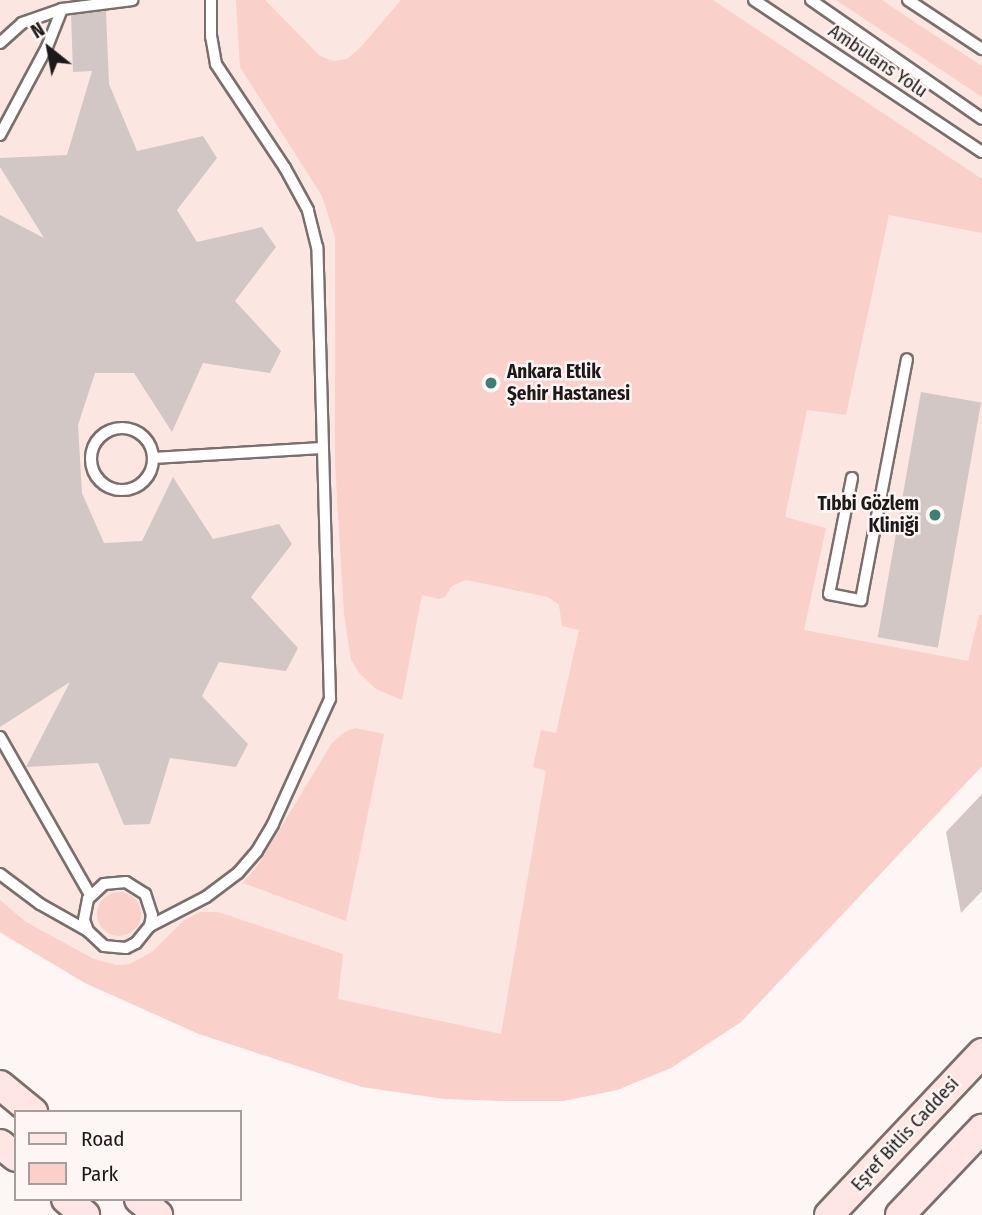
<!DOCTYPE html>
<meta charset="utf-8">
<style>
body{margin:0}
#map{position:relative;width:982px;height:1215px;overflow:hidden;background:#fef6f5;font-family:"Fira Sans Condensed",sans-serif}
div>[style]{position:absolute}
.built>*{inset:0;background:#fbe6e2}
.green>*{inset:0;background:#f9d0ca}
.round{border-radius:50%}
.building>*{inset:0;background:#d3c7c5;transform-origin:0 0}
.roads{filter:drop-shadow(2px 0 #7a6f6d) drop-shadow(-2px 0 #7a6f6d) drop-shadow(0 2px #7a6f6d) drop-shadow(0 -2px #7a6f6d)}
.service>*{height:10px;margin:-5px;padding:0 5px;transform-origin:5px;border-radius:5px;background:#fff}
.service>.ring{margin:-5px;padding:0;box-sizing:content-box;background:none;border:10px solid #fff;border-radius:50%}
.secondary>*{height:28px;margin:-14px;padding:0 14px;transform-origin:14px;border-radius:14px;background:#fde6e3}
.dots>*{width:19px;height:19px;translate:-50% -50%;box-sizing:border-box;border:4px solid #fef6f5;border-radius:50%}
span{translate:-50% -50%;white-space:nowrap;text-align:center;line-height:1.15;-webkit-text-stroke:5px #fef6f5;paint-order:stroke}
.street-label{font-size:19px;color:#1d1918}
.poi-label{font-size:19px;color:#1d1918;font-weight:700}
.left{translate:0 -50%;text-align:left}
.right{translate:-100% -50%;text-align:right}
.legend{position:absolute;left:14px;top:1110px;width:228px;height:91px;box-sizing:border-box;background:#fef6f5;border:2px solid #a49e9d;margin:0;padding:9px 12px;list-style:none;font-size:21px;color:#1d1918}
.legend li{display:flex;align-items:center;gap:14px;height:35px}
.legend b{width:35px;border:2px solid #a49e9d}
.north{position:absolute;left:14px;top:14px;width:70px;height:70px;-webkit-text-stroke:5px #fef6f5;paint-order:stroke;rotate:329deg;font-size:19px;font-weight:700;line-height:28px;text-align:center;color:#1d1918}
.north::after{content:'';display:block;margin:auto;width:24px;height:32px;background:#1d1918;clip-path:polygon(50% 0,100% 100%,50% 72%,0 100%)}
</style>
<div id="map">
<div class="built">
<div style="clip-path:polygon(0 0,982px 0,982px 766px,741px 1022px,671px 1068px,617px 1090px,563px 1101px,445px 1099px,362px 1087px,199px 1034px,85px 983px,0 933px)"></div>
</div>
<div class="green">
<div style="clip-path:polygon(236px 0,265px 0,320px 56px,334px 61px,347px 59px,360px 48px,401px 0,713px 0,982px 179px,982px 233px,889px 215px,846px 415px,807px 410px,785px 517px,826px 528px,804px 630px,968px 661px,979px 615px,982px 615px,982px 766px,741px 1022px,671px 1068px,617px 1090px,563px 1101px,502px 1101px,445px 1099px,362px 1087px,199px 1034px,85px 983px,0 932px,0 900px,26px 922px,94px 959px,117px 965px,130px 964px,152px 952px,183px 921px,200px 912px,218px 912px,343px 954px,338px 999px,501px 1034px,546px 771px,533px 767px,541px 730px,556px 733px,579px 630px,562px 626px,559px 605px,548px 597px,466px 580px,452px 586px,445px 597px,439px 599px,422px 595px,402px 700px,376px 689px,359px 673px,351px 660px,344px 614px,335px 464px,335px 237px,322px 196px,240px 67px)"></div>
<div style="clip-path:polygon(836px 0,882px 0,916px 23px,982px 66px,982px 97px)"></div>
<div style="clip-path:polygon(355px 728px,384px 734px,346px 921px,243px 883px,258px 865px,332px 743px,345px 732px)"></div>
<div class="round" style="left:97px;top:892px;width:44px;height:44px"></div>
</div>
<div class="building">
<div style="clip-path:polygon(106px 11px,109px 84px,137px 151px,203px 136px,217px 158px,177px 210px,197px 242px,262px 227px,276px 247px,235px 301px,281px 351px,270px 373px,203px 363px,172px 432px,134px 373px,95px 373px,78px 425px,82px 493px,104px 543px,142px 541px,173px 477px,213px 539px,279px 524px,292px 544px,251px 597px,298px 648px,286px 671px,219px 662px,202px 696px,248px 744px,236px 767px,170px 758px,150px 824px,124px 825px,98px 763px,26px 767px,70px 682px,0 727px,0 215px,44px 238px,0 167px,0 158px,67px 155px,92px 71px,73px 72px,71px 15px)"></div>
<div style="left:921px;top:392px;width:61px;height:249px;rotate:10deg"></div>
<div style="clip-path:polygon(982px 794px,982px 891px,961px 913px,946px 832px)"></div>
</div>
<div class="roads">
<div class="service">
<div style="left:754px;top:0;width:274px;rotate:33.7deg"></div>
<div style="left:811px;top:0;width:208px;rotate:34.8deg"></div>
<div style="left:908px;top:0;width:89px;rotate:33.5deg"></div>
<div style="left:0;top:43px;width:30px;rotate:-42deg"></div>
<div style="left:22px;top:23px;width:42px;rotate:-19.3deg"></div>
<div style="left:62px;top:9px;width:71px;rotate:-7.3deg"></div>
<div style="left:0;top:135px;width:100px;rotate:-61.9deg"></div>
<div style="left:47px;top:47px;width:41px;rotate:-68.5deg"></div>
<div class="ring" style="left:91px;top:428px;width:52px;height:52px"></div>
<div style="left:153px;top:458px;width:169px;rotate:-3.4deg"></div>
<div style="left:852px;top:478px;width:118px;rotate:101.2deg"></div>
<div style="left:829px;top:594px;width:33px;rotate:11deg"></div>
<div style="left:861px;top:600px;width:245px;rotate:-79.2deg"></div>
<div style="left:0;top:737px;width:182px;rotate:60.3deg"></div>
<div style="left:0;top:874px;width:50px;rotate:36.9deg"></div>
<div style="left:40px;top:904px;width:55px;rotate:29.4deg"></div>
<div style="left:150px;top:926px;width:11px;rotate:-80deg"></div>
<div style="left:152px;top:915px;width:22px;rotate:-108deg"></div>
<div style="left:145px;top:894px;width:22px;rotate:-148deg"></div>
<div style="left:126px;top:882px;width:22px;rotate:175deg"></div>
<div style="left:104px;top:884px;width:22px;rotate:137deg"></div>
<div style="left:88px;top:899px;width:21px;rotate:101deg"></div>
<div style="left:84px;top:920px;width:12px;rotate:70deg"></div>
<div style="left:88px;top:931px;width:22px;rotate:43deg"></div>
<div style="left:104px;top:946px;width:22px;rotate:5deg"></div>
<div style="left:126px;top:948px;width:11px;rotate:-27deg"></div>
<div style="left:136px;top:943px;width:22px;rotate:-51deg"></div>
<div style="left:150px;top:926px;width:63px;rotate:-27.4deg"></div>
<div style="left:206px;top:897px;width:40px;rotate:-37deg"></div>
<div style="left:238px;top:873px;width:29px;rotate:-49deg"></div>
<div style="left:257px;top:851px;width:31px;rotate:-59deg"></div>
<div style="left:273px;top:824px;width:137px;rotate:-65.5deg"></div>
<div style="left:330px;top:699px;width:452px;rotate:-91.6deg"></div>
<div style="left:317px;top:247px;width:38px;rotate:-104deg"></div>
<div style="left:308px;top:210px;width:48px;rotate:-118.7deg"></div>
<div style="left:285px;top:168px;width:125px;rotate:-123.6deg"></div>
<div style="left:216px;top:64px;width:27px;rotate:-100deg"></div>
<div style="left:211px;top:37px;width:37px;rotate:-90deg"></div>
</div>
<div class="secondary">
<div style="left:0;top:1085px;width:43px;rotate:39.3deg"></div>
<div style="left:0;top:1144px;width:21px;rotate:39deg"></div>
<div style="left:66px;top:1199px;width:25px;rotate:40deg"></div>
<div style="left:139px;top:1199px;width:25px;rotate:40deg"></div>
<div style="left:829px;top:1215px;width:223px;rotate:-46.6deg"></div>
<div style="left:900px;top:1215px;width:119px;rotate:-46.4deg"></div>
</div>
</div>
<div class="dots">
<div style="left:491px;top:383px;background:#3d8072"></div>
<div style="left:935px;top:515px;background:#3d8072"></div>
</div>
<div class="street-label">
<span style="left:878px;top:61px;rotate:34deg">Ambulans Yolu</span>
<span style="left:905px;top:1134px;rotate:-47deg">Eşref Bitlis Caddesi</span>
</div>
<div class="poi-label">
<span class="left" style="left:507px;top:383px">Ankara Etlik<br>Şehir Hastanesi</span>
<span class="right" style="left:919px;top:515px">Tıbbi Gözlem<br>Kliniği</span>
</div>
<ul class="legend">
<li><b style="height:9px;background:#fde6e3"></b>Road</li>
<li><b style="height:19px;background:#f9d0ca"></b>Park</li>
</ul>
<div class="north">N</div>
</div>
